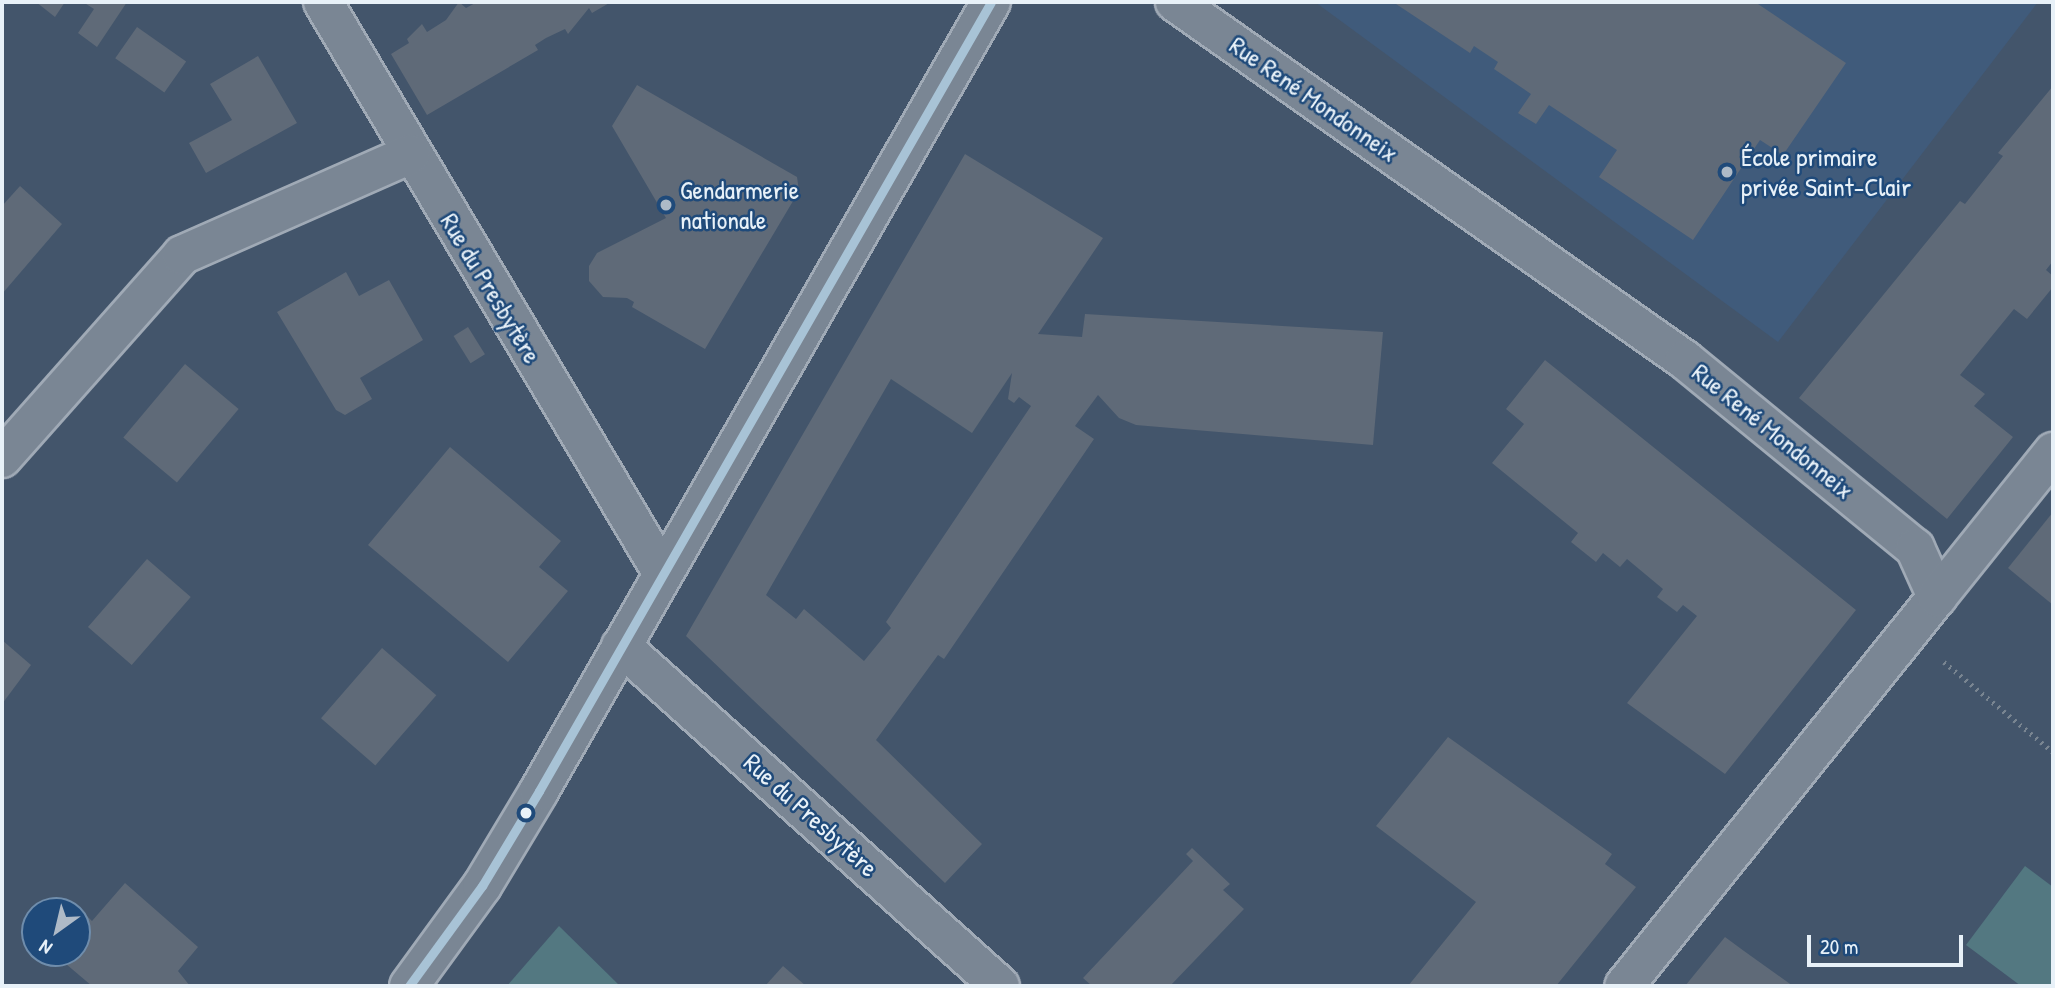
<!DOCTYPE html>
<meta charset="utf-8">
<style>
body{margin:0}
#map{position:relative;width:2055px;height:988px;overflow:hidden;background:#43556b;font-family:"Patrick Hand",sans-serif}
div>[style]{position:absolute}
.built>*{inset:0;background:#405b7b}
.green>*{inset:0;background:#537881}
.building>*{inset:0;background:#5f6a78;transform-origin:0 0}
.path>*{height:4.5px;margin-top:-2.25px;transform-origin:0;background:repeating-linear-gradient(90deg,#798591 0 2px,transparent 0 7px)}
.roads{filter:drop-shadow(2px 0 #a0aab6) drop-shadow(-2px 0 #a0aab6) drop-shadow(0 2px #a0aab6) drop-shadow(0 -2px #a0aab6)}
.street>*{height:38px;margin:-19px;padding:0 19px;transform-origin:19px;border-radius:19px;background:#7a8694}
.secondary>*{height:38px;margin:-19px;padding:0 19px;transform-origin:19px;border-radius:19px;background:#7a8694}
.bus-1>*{height:9px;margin:-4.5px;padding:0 4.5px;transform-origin:4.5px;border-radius:4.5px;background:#a8c3d6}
.dots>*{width:19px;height:19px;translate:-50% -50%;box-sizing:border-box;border:4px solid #1f4a7a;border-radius:50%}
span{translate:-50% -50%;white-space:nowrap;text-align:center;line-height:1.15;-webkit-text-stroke:5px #1f4a7a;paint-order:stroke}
.street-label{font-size:26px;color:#e8f1f8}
.poi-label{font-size:26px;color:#e8f1f8}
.left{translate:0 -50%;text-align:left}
.frame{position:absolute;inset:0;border:4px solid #e8f1f8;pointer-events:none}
.north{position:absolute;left:21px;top:897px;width:70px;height:70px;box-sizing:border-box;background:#1f4a7a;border:2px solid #6f8dac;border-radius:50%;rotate:214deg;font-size:19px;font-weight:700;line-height:28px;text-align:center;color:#e8f1f8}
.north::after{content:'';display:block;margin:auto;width:24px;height:32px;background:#aebac7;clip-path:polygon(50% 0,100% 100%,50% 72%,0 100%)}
.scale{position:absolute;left:1807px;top:935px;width:156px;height:32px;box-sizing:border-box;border:4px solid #e8f1f8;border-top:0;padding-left:9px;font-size:21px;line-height:24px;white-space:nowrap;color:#e8f1f8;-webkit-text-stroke:5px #1f4a7a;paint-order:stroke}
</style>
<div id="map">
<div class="built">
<div style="clip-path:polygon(1315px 2px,2038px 2px,1778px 342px)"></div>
</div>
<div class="green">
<div style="clip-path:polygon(2025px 866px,2053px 887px,2053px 986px,2021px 986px,1966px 945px)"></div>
<div style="clip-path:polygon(559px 926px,620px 986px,507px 986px)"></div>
</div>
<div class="building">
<div style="clip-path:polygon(36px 2px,65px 2px,55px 17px)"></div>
<div style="clip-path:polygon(83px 2px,127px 2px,97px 47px,78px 33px,94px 9px)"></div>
<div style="clip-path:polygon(459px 2px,466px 8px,477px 2px,611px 2px,592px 13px,589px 8px,568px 34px,565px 29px,546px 38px,535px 45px,538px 50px,427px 115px,391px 54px,409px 43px,407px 39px,422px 24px,427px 32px,446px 20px)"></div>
<div style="clip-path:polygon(1393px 2px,1755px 2px,1846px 63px,1783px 155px,1760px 140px,1693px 240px,1599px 177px,1617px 150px,1549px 105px,1536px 124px,1518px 113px,1531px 94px,1494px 69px,1498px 62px,1474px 46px,1470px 53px)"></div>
<div style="left:137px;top:27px;width:60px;height:38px;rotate:35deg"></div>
<div style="clip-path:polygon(258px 56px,297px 123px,206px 173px,189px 143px,232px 120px,210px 84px)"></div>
<div style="clip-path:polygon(637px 85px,797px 177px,799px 191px,705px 349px,632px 307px,634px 302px,627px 298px,603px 297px,589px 281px,589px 266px,597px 253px,666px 218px,612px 126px)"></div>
<div style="clip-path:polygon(2053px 86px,2053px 261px,2046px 270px,2053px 276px,2053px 287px,2027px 319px,2014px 309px,1960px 375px,1985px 394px,1974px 406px,2013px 437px,1947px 519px,1799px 398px,1960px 201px,1965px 204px,2003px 156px,1998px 153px)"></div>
<div style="clip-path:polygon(evenodd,965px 154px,1103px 238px,1038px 334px,1082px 337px,1085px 314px,1383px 332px,1373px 445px,1136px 425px,1119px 418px,1098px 395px,1075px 426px,1094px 439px,944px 659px,938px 655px,876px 740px,982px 844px,945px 883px,686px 636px,965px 154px,1012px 373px,1008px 399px,1014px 403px,1019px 397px,1031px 406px,886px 622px,891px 628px,864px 661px,804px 609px,796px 619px,766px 595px,891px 379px,972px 433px,1012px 373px)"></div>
<div style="clip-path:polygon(20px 186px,62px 224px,2px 294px,2px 206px)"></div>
<div style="clip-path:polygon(346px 272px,359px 296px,389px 280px,423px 340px,360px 378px,372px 399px,345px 415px,336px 410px,277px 312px)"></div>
<div style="left:468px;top:327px;width:32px;height:17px;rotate:58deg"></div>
<div style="clip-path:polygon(1545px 360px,1856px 610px,1725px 774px,1627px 703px,1697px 616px,1683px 605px,1677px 612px,1657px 597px,1663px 589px,1627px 559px,1620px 567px,1603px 553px,1596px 562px,1571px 542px,1578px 533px,1492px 463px,1524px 424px,1506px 409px)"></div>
<div style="left:185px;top:364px;width:70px;height:96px;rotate:40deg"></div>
<div style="clip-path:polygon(450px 447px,561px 541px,539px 567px,568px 591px,508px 662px,368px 545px)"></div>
<div style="clip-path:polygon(2053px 512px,2053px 605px,2008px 568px)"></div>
<div style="left:147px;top:559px;width:58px;height:90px;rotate:41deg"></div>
<div style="clip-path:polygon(2px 640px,31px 665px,2px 704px)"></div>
<div style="left:382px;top:648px;width:72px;height:93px;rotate:41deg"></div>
<div style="clip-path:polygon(1448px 737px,1612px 854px,1605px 864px,1636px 887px,1556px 986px,1408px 986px,1476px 902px,1376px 826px)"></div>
<div style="clip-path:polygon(1192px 848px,1230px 884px,1223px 890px,1244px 909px,1170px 986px,1092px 986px,1083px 978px,1193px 861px,1186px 854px)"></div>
<div style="clip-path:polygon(125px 883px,198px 947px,178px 971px,190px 986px,92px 986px,53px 953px,77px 953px,77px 928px,87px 916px,92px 921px)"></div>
<div style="clip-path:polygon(1725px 937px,1744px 951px,1793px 986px,1685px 986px)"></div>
<div style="clip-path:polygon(783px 966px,806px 986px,765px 986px)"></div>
</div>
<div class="path">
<div style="left:1944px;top:662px;width:141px;rotate:39.5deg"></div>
</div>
<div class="roads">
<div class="street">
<div style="left:323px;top:2px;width:663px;rotate:59.26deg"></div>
<div style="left:1175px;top:2px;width:623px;rotate:35.07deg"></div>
<div style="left:1685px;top:360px;width:297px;rotate:39.3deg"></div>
<div style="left:1915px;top:548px;width:54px;rotate:65.8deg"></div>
<div style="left:1937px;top:597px;width:499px;rotate:128.8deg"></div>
<div style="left:2px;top:458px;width:271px;rotate:-48.4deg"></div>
<div style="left:182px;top:255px;width:250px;rotate:-23.8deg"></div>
<div style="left:1937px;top:597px;width:186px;rotate:-51.3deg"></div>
<div style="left:621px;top:646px;width:509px;rotate:41.9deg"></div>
</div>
<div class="secondary">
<div style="left:409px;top:986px;width:124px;rotate:-53.9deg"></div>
<div style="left:482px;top:886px;width:111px;rotate:-59deg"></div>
<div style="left:539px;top:791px;width:909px;rotate:-60.19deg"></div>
</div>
</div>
<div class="bus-1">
<div style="left:409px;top:986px;width:124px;rotate:-53.9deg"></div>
<div style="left:482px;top:886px;width:111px;rotate:-59deg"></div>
<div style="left:539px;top:791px;width:909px;rotate:-60.19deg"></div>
</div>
<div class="dots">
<div style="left:1727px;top:172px;background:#aebac7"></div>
<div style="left:666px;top:205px;background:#aebac7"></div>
<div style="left:526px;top:813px;background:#e8f1f8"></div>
</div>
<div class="street-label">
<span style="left:1314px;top:99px;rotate:35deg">Rue René Mondonneix</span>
<span style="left:491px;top:288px;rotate:59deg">Rue du Presbytère</span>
<span style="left:1773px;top:431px;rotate:39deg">Rue René Mondonneix</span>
<span style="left:811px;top:815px;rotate:42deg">Rue du Presbytère</span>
</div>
<div class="poi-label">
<span class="left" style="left:1741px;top:172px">École primaire<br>privée Saint-Clair</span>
<span class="left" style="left:680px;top:205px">Gendarmerie<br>nationale</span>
</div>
<div class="frame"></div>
<div class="north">N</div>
<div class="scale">20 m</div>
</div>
